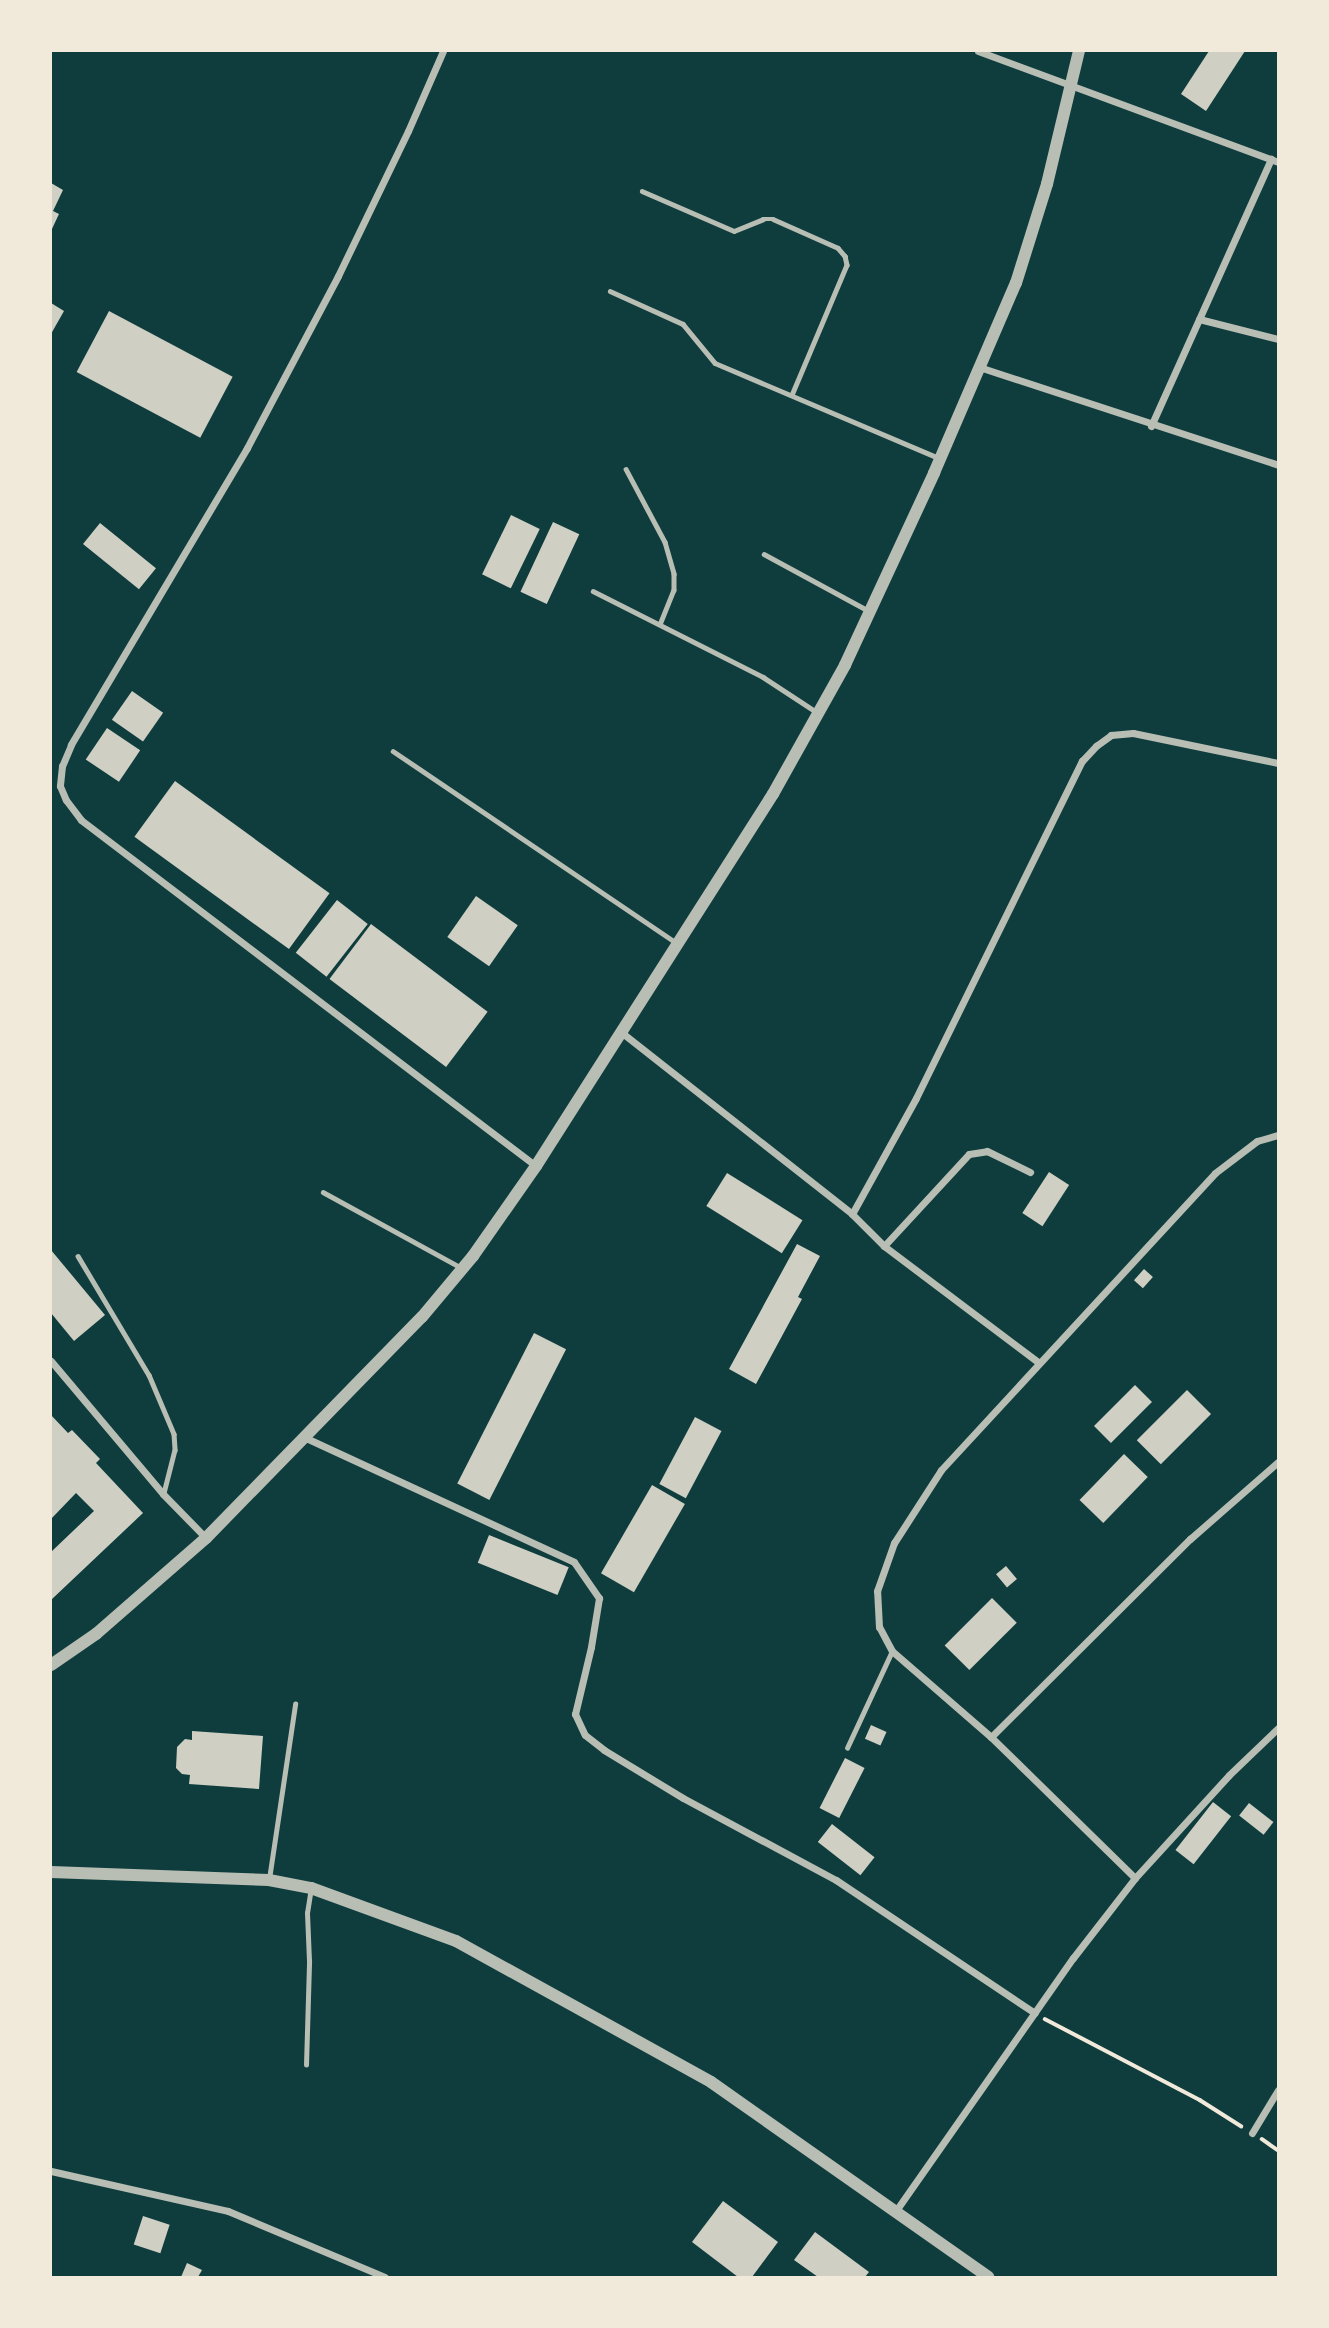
<!DOCTYPE html>
<style>
body{margin:0}
#map{position:relative;width:1329px;height:2328px;overflow:hidden;background:#0f3d3e;font-family:Arial,sans-serif}
div>[style]{position:absolute}
.building>*{inset:0;background:#cfcfc3;transform-origin:0 0}
.path>*{height:3.5px;margin:-1.75px;padding:0 1.75px;transform-origin:1.75px;border-radius:1.75px;background:#f1e9da}
.service>*{height:4.5px;margin:-2.25px;padding:0 2.25px;transform-origin:2.25px;border-radius:2.25px;background:#b8beb3}
.minor>*{height:7px;margin:-3.5px;padding:0 3.5px;transform-origin:3.5px;border-radius:3.5px;background:#b8beb3}
.tertiary>*{height:12px;margin:-6px;padding:0 6px;transform-origin:6px;border-radius:6px;background:#b8beb3}
span{translate:-50% -50%;white-space:nowrap;text-align:center;line-height:1.15;-webkit-text-stroke:6px #f1e9da;paint-order:stroke}
.frame{position:absolute;inset:0;border:52px solid #f1e9da;pointer-events:none}
</style>
<div id="map">
<div class="building">
<div style="clip-path:polygon(1209px 51px,1245px 51px,1206px 111px,1181px 94px)"></div>
<div style="clip-path:polygon(51px 183px,63px 190px,53px 211px,59px 214px,51px 231px)"></div>
<div style="clip-path:polygon(51px 303px,64px 311px,51px 334px)"></div>
<div style="left:109px;top:311px;width:140px;height:69px;rotate:28deg"></div>
<div style="left:511px;top:515px;width:32px;height:66px;rotate:26deg"></div>
<div style="left:553px;top:522px;width:29px;height:77px;rotate:25deg"></div>
<div style="left:100px;top:523px;width:72px;height:27px;rotate:39deg"></div>
<div style="left:132px;top:691px;width:38px;height:35px;rotate:35deg"></div>
<div style="left:107px;top:728px;width:40px;height:38px;rotate:34deg"></div>
<div style="left:175px;top:781px;width:191px;height:69px;rotate:36deg"></div>
<div style="left:476px;top:896px;width:51px;height:50px;rotate:35deg"></div>
<div style="left:337px;top:900px;width:39px;height:67px;rotate:38deg"></div>
<div style="left:371px;top:924px;width:146px;height:69px;rotate:37deg"></div>
<div style="left:1049px;top:1172px;width:24px;height:49px;rotate:33deg"></div>
<div style="left:727px;top:1173px;width:89px;height:39px;rotate:32deg"></div>
<div style="clip-path:polygon(797px 1244px,820px 1256px,798px 1297px,802px 1299px,756px 1384px,729px 1369px)"></div>
<div style="clip-path:polygon(51px 1250px,105px 1315px,74px 1341px,51px 1313px)"></div>
<div style="left:1144px;top:1269px;width:12px;height:15px;rotate:42deg"></div>
<div style="left:534px;top:1333px;width:36px;height:169px;rotate:27deg"></div>
<div style="left:1135px;top:1385px;width:24px;height:58px;rotate:45deg"></div>
<div style="left:1187px;top:1390px;width:34px;height:71px;rotate:45deg"></div>
<div style="clip-path:polygon(51px 1415px,68px 1433px,72px 1430px,100px 1459px,96px 1463px,143px 1513px,51px 1600px,51px 1552px,94px 1511px,76px 1493px,51px 1519px)"></div>
<div style="left:695px;top:1417px;width:30px;height:76px;rotate:28deg"></div>
<div style="left:1124px;top:1454px;width:33px;height:64px;rotate:44deg"></div>
<div style="left:652px;top:1485px;width:38px;height:102px;rotate:30deg"></div>
<div style="left:489px;top:1535px;width:86px;height:30px;rotate:22deg"></div>
<div style="left:1006px;top:1566px;width:17px;height:13px;rotate:50deg"></div>
<div style="left:992px;top:1598px;width:35px;height:67px;rotate:45deg"></div>
<div style="left:871px;top:1725px;width:17px;height:15px;rotate:24deg"></div>
<div style="clip-path:polygon(192px 1731px,263px 1736px,259px 1789px,189px 1784px,190px 1775px,182px 1774px,176px 1768px,177px 1747px,185px 1739px,192px 1740px)"></div>
<div style="left:845px;top:1758px;width:22px;height:56px;rotate:27deg"></div>
<div style="left:1213px;top:1802px;width:23px;height:61px;rotate:38deg"></div>
<div style="left:1249px;top:1803px;width:31px;height:16px;rotate:38deg"></div>
<div style="left:832px;top:1824px;width:54px;height:23px;rotate:38deg"></div>
<div style="clip-path:polygon(723px 2201px,778px 2242px,752px 2277px,738px 2277px,692px 2242px)"></div>
<div style="left:143px;top:2216px;width:28px;height:30px;rotate:18deg"></div>
<div style="clip-path:polygon(815px 2232px,869px 2272px,865px 2277px,818px 2277px,794px 2260px)"></div>
<div style="clip-path:polygon(187px 2263px,202px 2270px,198px 2277px,181px 2277px)"></div>
</div>
<div class="path">
<div style="left:1045px;top:2019px;width:175px;rotate:27.6deg"></div>
<div style="left:1200px;top:2100px;width:49px;rotate:32.4deg"></div>
<div style="left:1262px;top:2139px;width:19px;rotate:35deg"></div>
</div>
<div class="service">
<div style="left:642px;top:191px;width:100px;rotate:23.5deg"></div>
<div style="left:734px;top:231px;width:31px;rotate:-22deg"></div>
<div style="left:763px;top:219px;width:10px"></div>
<div style="left:773px;top:219px;width:71px;rotate:24deg"></div>
<div style="left:838px;top:248px;width:11px;rotate:49deg"></div>
<div style="left:845px;top:256px;width:9px;rotate:77deg"></div>
<div style="left:847px;top:265px;width:141px;rotate:112.9deg"></div>
<div style="left:610px;top:291px;width:80px;rotate:24.3deg"></div>
<div style="left:683px;top:324px;width:50px;rotate:50.6deg"></div>
<div style="left:715px;top:363px;width:243px;rotate:23deg"></div>
<div style="left:626px;top:469px;width:83px;rotate:61.9deg"></div>
<div style="left:665px;top:542px;width:33px;rotate:74deg"></div>
<div style="left:674px;top:574px;width:16px;rotate:90deg"></div>
<div style="left:674px;top:590px;width:35px;rotate:112deg"></div>
<div style="left:764px;top:554px;width:119px;rotate:28.5deg"></div>
<div style="left:593px;top:591px;width:191px;rotate:26.8deg"></div>
<div style="left:763px;top:677px;width:66px;rotate:33.2deg"></div>
<div style="left:393px;top:751px;width:343px;rotate:34.1deg"></div>
<div style="left:323px;top:1192px;width:158px;rotate:28.7deg"></div>
<div style="left:78px;top:1256px;width:139px;rotate:59.2deg"></div>
<div style="left:149px;top:1375px;width:64px;rotate:67deg"></div>
<div style="left:174px;top:1434px;width:16px;rotate:86deg"></div>
<div style="left:175px;top:1450px;width:44px;rotate:104.3deg"></div>
<div style="left:847px;top:1748px;width:107px;rotate:-65.1deg"></div>
<div style="left:269px;top:1879px;width:177px;rotate:-81.5deg"></div>
<div style="left:306px;top:2065px;width:104px;rotate:-88.3deg"></div>
<div style="left:309px;top:1961px;width:48px;rotate:-92.4deg"></div>
<div style="left:307px;top:1913px;width:24px;rotate:-81deg"></div>
</div>
<div class="minor">
<div style="left:443px;top:51px;width:87px;rotate:113.6deg"></div>
<div style="left:408px;top:131px;width:161px;rotate:115.8deg"></div>
<div style="left:338px;top:276px;width:195px;rotate:117.9deg"></div>
<div style="left:247px;top:448px;width:345px;rotate:120.7deg"></div>
<div style="left:71px;top:745px;width:23px;rotate:113deg"></div>
<div style="left:62px;top:766px;width:20px;rotate:96deg"></div>
<div style="left:60px;top:786px;width:15px;rotate:67deg"></div>
<div style="left:66px;top:800px;width:25px;rotate:53deg"></div>
<div style="left:81px;top:820px;width:572px;rotate:37.25deg"></div>
<div style="left:978px;top:51px;width:320px;rotate:20.3deg"></div>
<div style="left:1199px;top:319px;width:81px;rotate:14.2deg"></div>
<div style="left:979px;top:367px;width:315px;rotate:18.1deg"></div>
<div style="left:1151px;top:426px;width:293px;rotate:-65.8deg"></div>
<div style="left:621px;top:1032px;width:294px;rotate:38.2deg"></div>
<div style="left:852px;top:1214px;width:45px;rotate:45deg"></div>
<div style="left:884px;top:1246px;width:193px;rotate:37deg"></div>
<div style="left:852px;top:1214px;width:132px;rotate:-61.1deg"></div>
<div style="left:916px;top:1098px;width:376px;rotate:-63.8deg"></div>
<div style="left:1082px;top:761px;width:21px;rotate:-47deg"></div>
<div style="left:1096px;top:746px;width:19px;rotate:-36deg"></div>
<div style="left:1111px;top:735px;width:22px;rotate:-5deg"></div>
<div style="left:1133px;top:733px;width:148px;rotate:11.7deg"></div>
<div style="left:884px;top:1246px;width:125px;rotate:-47.3deg"></div>
<div style="left:969px;top:1154px;width:18px;rotate:-9deg"></div>
<div style="left:987px;top:1151px;width:48px;rotate:26deg"></div>
<div style="left:51px;top:1361px;width:174px;rotate:49.9deg"></div>
<div style="left:163px;top:1494px;width:62px;rotate:45.7deg"></div>
<div style="left:306px;top:1438px;width:295px;rotate:24.8deg"></div>
<div style="left:574px;top:1562px;width:44px;rotate:55.2deg"></div>
<div style="left:599px;top:1598px;width:50px;rotate:99.3deg"></div>
<div style="left:591px;top:1647px;width:69px;rotate:103.4deg"></div>
<div style="left:575px;top:1714px;width:23px;rotate:65deg"></div>
<div style="left:585px;top:1735px;width:24px;rotate:38deg"></div>
<div style="left:604px;top:1750px;width:92px;rotate:31.3deg"></div>
<div style="left:683px;top:1798px;width:174px;rotate:28.2deg"></div>
<div style="left:836px;top:1880px;width:239px;rotate:33.8deg"></div>
<div style="left:991px;top:1737px;width:281px;rotate:-44.9deg"></div>
<div style="left:1190px;top:1539px;width:117px;rotate:-41.2deg"></div>
<div style="left:1135px;top:1878px;width:202px;rotate:-135.6deg"></div>
<div style="left:991px;top:1737px;width:131px;rotate:-139deg"></div>
<div style="left:892px;top:1651px;width:27px;rotate:-118deg"></div>
<div style="left:879px;top:1627px;width:36px;rotate:-93deg"></div>
<div style="left:877px;top:1591px;width:51px;rotate:-70.5deg"></div>
<div style="left:894px;top:1543px;width:87px;rotate:-57.2deg"></div>
<div style="left:941px;top:1470px;width:404px;rotate:-47.3deg"></div>
<div style="left:1215px;top:1173px;width:53px;rotate:-37.3deg"></div>
<div style="left:1257px;top:1141px;width:22px;rotate:-16deg"></div>
<div style="left:1252px;top:2133px;width:50px;rotate:-58.8deg"></div>
<div style="left:51px;top:2171px;width:181px;rotate:12.7deg"></div>
<div style="left:228px;top:2211px;width:170px;rotate:22.8deg"></div>
<div style="left:895px;top:2212px;width:310px;rotate:-55deg"></div>
<div style="left:1073px;top:1958px;width:101px;rotate:-52.2deg"></div>
<div style="left:1135px;top:1878px;width:139px;rotate:-47.6deg"></div>
<div style="left:1229px;top:1775px;width:68px;rotate:-43.8deg"></div>
</div>
<div class="tertiary">
<div style="left:51px;top:1665px;width:55px;rotate:-34.6deg"></div>
<div style="left:96px;top:1634px;width:146px;rotate:-41.1deg"></div>
<div style="left:206px;top:1538px;width:309px;rotate:-45.7deg"></div>
<div style="left:422px;top:1317px;width:80px;rotate:-50.1deg"></div>
<div style="left:473px;top:1256px;width:110px;rotate:-55deg"></div>
<div style="left:536px;top:1166px;width:441px;rotate:-57.5deg"></div>
<div style="left:773px;top:794px;width:148px;rotate:-60.8deg"></div>
<div style="left:845px;top:665px;width:212px;rotate:-65.1deg"></div>
<div style="left:934px;top:473px;width:207px;rotate:-66.7deg"></div>
<div style="left:1016px;top:283px;width:104px;rotate:-72.6deg"></div>
<div style="left:1047px;top:184px;width:137px;rotate:-76.5deg"></div>
<div style="left:51px;top:1872px;width:218px;rotate:2.1deg"></div>
<div style="left:269px;top:1880px;width:43px;rotate:10.8deg"></div>
<div style="left:311px;top:1888px;width:154px;rotate:20.1deg"></div>
<div style="left:456px;top:1941px;width:291px;rotate:28.9deg"></div>
<div style="left:711px;top:2082px;width:339px;rotate:35.1deg"></div>
</div>
<div class="frame"></div>
</div>
